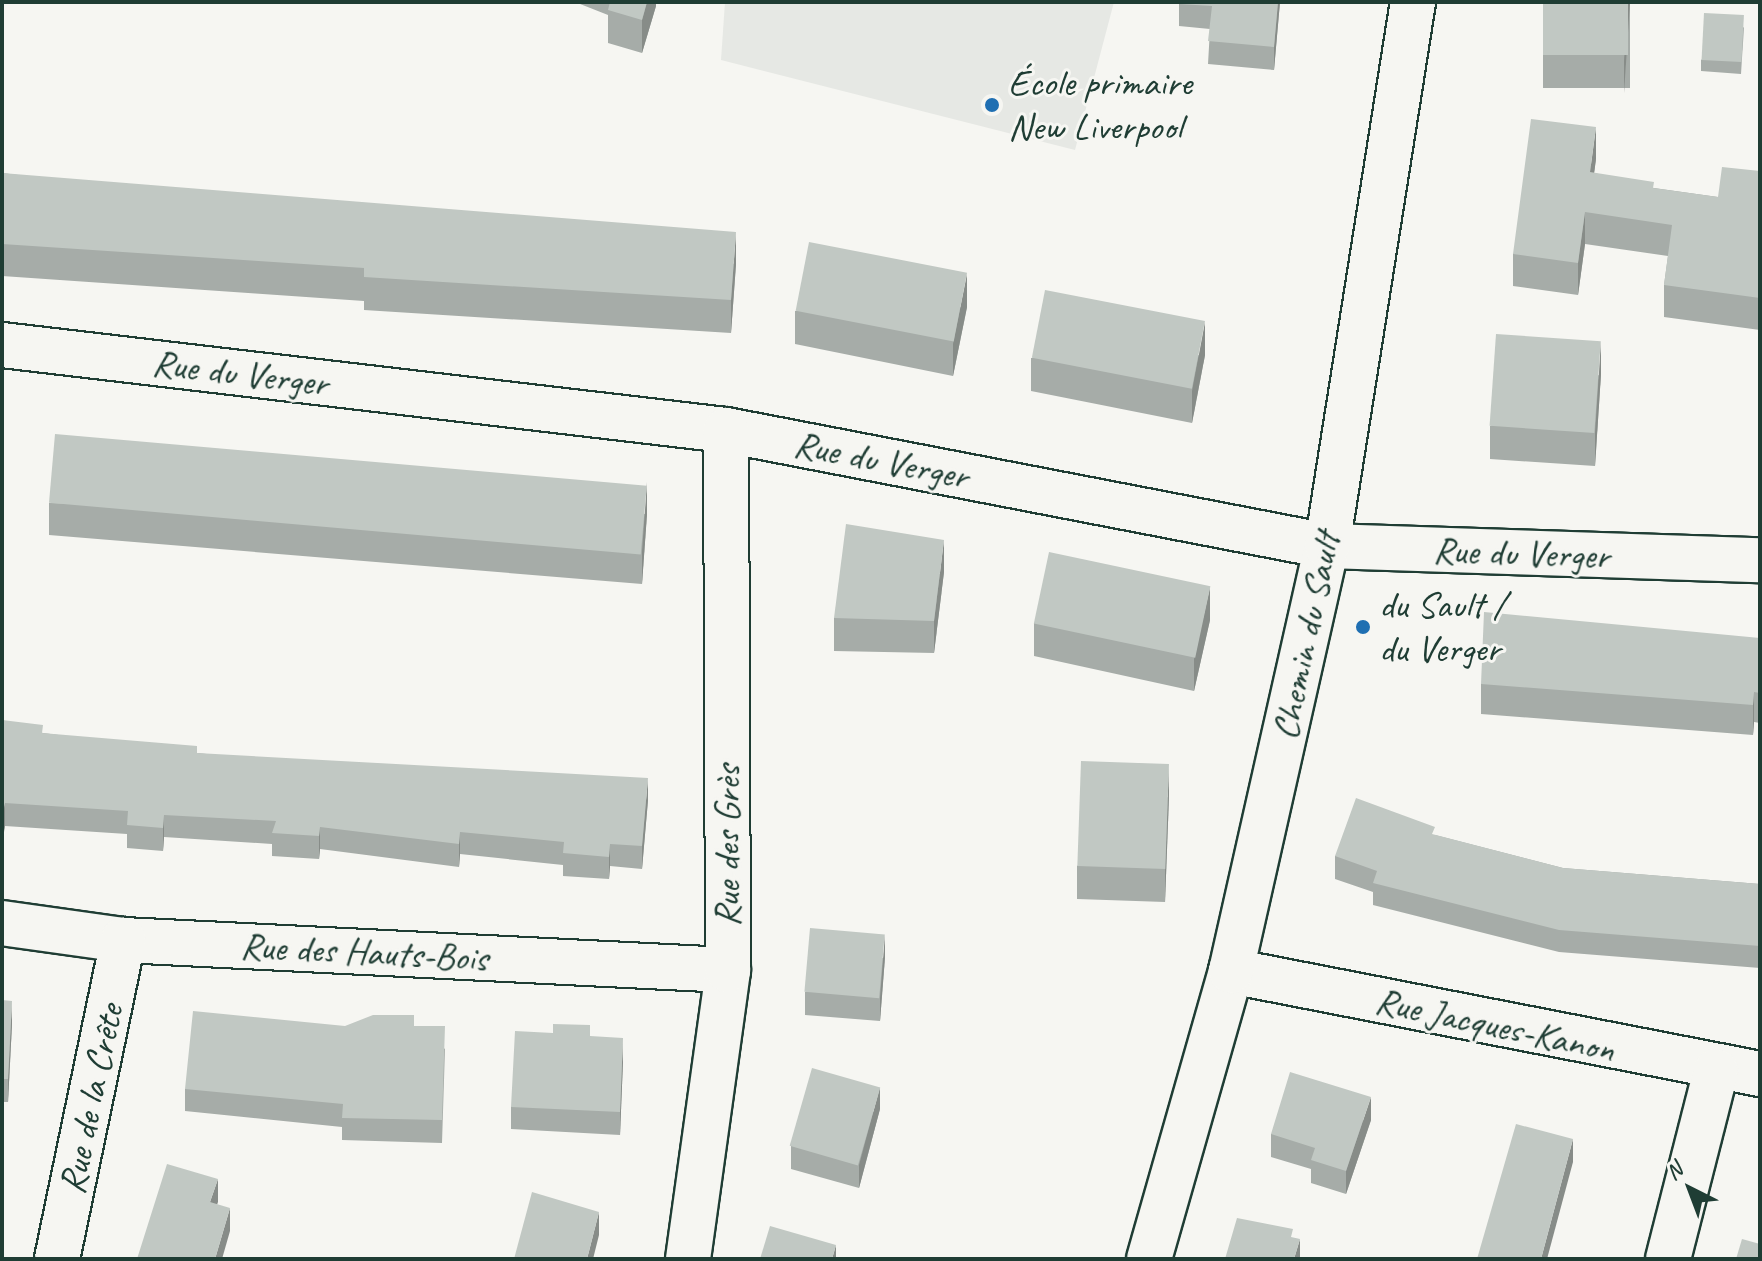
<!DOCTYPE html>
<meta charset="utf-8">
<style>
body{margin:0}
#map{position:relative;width:1762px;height:1261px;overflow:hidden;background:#f6f6f2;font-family:Caveat,sans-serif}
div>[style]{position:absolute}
.built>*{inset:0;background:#e6e8e4}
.roads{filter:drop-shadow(2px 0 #1f3d34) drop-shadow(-2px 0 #1f3d34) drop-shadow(0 2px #1f3d34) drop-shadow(0 -2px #1f3d34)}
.minor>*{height:44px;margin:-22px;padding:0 22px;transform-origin:22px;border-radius:22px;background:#f6f6f2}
.wall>*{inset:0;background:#a6aca8;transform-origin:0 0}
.shaded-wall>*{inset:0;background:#878c88}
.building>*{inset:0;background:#c1c8c3;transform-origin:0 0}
.dots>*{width:22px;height:22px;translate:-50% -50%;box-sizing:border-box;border:4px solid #f6f6f2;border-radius:50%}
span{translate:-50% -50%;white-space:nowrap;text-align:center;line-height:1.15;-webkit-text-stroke:6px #f6f6f2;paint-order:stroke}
.poi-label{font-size:38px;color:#1f3d34}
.left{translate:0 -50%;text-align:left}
.street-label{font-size:38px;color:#1f3d34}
.frame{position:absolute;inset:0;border:4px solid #1f3d34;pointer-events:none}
.north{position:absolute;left:1650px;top:1149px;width:80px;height:80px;-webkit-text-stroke:6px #f6f6f2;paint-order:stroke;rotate:318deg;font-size:22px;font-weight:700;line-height:32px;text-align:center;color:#1f3d34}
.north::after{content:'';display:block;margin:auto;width:28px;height:36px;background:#1f3d34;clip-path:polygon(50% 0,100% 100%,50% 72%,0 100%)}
</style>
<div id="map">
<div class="built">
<div style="clip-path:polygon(725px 2px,1114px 2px,1075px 150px,721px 60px)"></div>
</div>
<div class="roads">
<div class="minor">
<div style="left:2px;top:345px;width:729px;rotate:6.7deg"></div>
<div style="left:726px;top:430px;width:612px;rotate:10.92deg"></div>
<div style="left:1327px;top:546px;width:433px;rotate:1.9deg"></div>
<div style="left:2px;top:923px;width:122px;rotate:8deg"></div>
<div style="left:123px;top:940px;width:606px;rotate:2.84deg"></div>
<div style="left:1231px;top:971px;width:539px;rotate:11.02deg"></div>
<div style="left:57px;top:1259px;width:326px;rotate:-78.3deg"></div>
<div style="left:688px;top:1259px;width:292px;rotate:-82.1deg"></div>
<div style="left:728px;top:970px;width:540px;rotate:-90.21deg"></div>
<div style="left:1149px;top:1259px;width:299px;rotate:-74.1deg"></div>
<div style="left:1231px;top:971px;width:436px;rotate:-77.3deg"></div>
<div style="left:1327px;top:546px;width:551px;rotate:-81.02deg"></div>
<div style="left:1668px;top:1259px;width:194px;rotate:-75.7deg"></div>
</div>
</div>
<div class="wall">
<div style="clip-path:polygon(575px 2px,656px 2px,656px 6px,642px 53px,608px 43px,608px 15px)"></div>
<div style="clip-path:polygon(1179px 2px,1280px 2px,1274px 70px,1208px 64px,1210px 29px,1179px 26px)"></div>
<div style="left:1543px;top:2px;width:87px;height:86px"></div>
<div style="clip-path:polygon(1744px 27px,1741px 74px,1701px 71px,1701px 60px)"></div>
<div style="clip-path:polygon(1596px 159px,1594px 173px,1654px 188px,1718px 197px,1760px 171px,1760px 330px,1664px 317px,1664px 285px,1668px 256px,1585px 244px,1578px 295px,1513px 286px,1513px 254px)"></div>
<div style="clip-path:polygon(2px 173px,736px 264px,731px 333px,364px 310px,364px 301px,2px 276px)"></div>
<div style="clip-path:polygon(967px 307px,953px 376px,795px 344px,795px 311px)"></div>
<div style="clip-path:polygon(1205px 355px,1192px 423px,1031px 391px,1031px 358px)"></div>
<div style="clip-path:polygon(1601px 374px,1595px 466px,1490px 459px,1490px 426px)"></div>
<div style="clip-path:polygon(49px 503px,647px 514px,642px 584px,49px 535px)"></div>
<div style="clip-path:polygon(944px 572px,934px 653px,834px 651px,834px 618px)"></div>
<div style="clip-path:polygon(1210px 620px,1194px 691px,1034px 656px,1034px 623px)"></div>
<div style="clip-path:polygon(1760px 638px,1760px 723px,1754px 722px,1753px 735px,1481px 714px,1481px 684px)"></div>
<div style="clip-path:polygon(2px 720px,43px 733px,197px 753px,648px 800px,642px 869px,610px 866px,609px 879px,563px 876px,563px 865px,460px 854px,459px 867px,320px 849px,319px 859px,272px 856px,272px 844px,164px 837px,163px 851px,127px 848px,127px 834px,5px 826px,2px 838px)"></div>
<div style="clip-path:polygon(1169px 796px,1165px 902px,1077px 899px,1077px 866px)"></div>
<div style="clip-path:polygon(1435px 835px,1563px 868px,1760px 884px,1760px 968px,1559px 952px,1373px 905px,1373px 892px,1335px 879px,1335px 856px)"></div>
<div style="clip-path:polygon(885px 957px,880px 1021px,805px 1015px,805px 992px)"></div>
<div style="clip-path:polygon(2px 1000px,12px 1024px,8px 1102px,2px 1102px)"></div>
<div style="clip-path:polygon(345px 1026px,414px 1026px,445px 1049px,442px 1143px,342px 1140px,342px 1127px,185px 1111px,185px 1089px)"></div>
<div style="clip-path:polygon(590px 1036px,623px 1061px,620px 1135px,511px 1129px,511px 1107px)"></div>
<div style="clip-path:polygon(880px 1109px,859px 1188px,791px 1169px,791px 1146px)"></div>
<div style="clip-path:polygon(1371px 1120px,1346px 1194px,1311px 1183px,1311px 1169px,1271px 1157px,1271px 1134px)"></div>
</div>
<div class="shaded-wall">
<div style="clip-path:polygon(647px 2px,656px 2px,656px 6px,642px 53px,642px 20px)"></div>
<div style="clip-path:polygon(1278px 2px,1280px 2px,1274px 70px,1274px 47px)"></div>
<div style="clip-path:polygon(1628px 2px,1630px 2px,1624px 93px,1624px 61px)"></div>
<div style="clip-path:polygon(1596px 127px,1596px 159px,1590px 204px,1590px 172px)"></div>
<div style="clip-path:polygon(1585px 212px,1585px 244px,1578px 295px,1578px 263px)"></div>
<div style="clip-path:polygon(736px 232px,736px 264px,731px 333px,731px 300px)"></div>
<div style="clip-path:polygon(967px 274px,967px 307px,953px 376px,953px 344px)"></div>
<div style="clip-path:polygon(1205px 322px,1205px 355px,1192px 423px,1192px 391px)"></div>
<div style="clip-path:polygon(1601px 341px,1601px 374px,1595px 466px,1595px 433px)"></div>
<div style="clip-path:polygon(647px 482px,647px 514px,642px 584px,642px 552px)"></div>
<div style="clip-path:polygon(944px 540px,944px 572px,934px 653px,934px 621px)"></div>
<div style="clip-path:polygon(1210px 587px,1210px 620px,1194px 691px,1194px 659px)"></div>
<div style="clip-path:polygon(1754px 692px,1754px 722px,1753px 735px,1753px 705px)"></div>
<div style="clip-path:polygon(1169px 764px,1169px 796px,1165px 902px,1165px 869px)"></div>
<div style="clip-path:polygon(648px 778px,648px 800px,642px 869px,642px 846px)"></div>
<div style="clip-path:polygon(5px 803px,5px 826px,3px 838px,3px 815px)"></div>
<div style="clip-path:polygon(164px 815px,164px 837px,163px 851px,163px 828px)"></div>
<div style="clip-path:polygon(320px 827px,320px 849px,319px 859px,319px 836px)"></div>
<div style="clip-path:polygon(460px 832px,460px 854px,459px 867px,459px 844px)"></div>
<div style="clip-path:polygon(610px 844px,610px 866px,609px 879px,609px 857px)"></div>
<div style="clip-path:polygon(885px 934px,885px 957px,880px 1021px,880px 998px)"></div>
<div style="clip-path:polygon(12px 1001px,12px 1024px,8px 1102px,8px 1079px)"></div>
<div style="clip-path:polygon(623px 1038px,623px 1061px,620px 1135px,620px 1112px)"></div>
<div style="clip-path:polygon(880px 1087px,880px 1109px,859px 1188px,859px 1165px)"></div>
<div style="clip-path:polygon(1371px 1097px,1371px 1120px,1346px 1194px,1346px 1171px)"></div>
<div style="clip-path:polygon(1573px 1139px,1573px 1162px,1547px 1259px,1541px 1259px)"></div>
<div style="clip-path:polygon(218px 1179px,218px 1202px,210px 1225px,210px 1202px)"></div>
<div style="clip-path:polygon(230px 1208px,230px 1231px,222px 1259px,215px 1259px)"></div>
<div style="clip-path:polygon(599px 1212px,599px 1235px,593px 1259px,587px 1259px)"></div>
<div style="clip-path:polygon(1300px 1239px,1300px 1259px,1294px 1259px)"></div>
<div style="clip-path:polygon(836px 1245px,836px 1259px,832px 1259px)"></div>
</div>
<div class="building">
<div style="clip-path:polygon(610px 2px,647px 2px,642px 20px,608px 10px)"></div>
<div style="clip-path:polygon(1179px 2px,1278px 2px,1274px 47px,1208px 41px,1212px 6px,1179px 4px)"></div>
<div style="left:1543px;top:2px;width:85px;height:53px"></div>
<div style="left:1704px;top:13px;width:40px;height:47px;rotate:3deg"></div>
<div style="clip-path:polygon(1531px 119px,1596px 127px,1590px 172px,1654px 182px,1653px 188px,1718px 197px,1722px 167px,1760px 171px,1758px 194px,1760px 195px,1760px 298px,1664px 285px,1672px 225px,1585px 212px,1578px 263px,1513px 254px)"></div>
<div style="clip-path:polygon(2px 173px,736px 232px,731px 300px,364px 277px,364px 268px,2px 244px)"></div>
<div style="left:809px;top:242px;width:161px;height:70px;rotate:11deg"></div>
<div style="left:1045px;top:290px;width:163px;height:69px;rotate:11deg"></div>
<div style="left:1496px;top:334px;width:105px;height:92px;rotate:4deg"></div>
<div style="left:55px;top:434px;width:594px;height:69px;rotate:5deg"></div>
<div style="clip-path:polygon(846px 524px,944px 540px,934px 621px,834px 618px)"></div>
<div style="left:1049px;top:552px;width:165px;height:73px;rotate:12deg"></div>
<div style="clip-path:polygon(1484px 612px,1760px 638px,1760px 693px,1754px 692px,1753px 705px,1481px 684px)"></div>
<div style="clip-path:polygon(2px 720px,43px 725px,42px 733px,197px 746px,197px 753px,648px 778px,642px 846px,610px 844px,609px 857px,563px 853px,564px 842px,460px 832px,459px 844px,320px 827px,319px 836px,272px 833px,276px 821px,164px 815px,163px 828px,127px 825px,128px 811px,5px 803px,2px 815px)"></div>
<div style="left:1081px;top:761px;width:88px;height:105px;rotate:2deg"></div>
<div style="clip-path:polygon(1356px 798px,1435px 827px,1432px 834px,1563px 868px,1760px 884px,1760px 946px,1559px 930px,1373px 883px,1377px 871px,1335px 856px)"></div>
<div style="left:810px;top:928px;width:75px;height:64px;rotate:5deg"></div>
<div style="clip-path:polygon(2px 1000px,12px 1001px,8px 1079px,2px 1079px)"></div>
<div style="clip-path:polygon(193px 1011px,345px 1026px,373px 1015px,414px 1015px,414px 1026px,445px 1026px,442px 1120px,342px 1118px,343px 1104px,185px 1089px)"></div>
<div style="clip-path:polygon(553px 1024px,590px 1025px,590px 1036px,623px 1038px,620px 1112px,511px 1107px,515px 1031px,553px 1033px)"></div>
<div style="left:812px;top:1068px;width:71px;height:81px;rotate:16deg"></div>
<div style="clip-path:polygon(1290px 1072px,1371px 1097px,1346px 1171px,1311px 1160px,1315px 1148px,1271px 1134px)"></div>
<div style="clip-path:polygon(1516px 1124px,1573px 1139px,1541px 1259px,1477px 1259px)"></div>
<div style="clip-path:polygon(167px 1164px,218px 1179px,210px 1202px,230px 1208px,215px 1259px,137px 1259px)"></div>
<div style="clip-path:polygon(532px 1192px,599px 1212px,587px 1259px,514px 1259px)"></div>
<div style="clip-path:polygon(1237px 1218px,1293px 1229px,1291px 1237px,1300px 1239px,1294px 1259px,1225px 1259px)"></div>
<div style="clip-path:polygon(770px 1226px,836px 1245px,832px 1259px,760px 1259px)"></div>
<div style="clip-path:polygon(1742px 1239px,1760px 1244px,1760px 1259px,1736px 1259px)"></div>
</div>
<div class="dots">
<div style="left:992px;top:105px;background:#1f6fb2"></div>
<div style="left:1363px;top:627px;background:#1f6fb2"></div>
</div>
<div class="poi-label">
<span class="left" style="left:1008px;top:105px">École primaire<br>New Liverpool</span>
<span class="left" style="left:1379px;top:627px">du Sault /<br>du Verger</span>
</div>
<div class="street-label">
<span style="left:240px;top:373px;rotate:7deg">Rue du Verger</span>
<span style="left:881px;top:460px;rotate:11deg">Rue du Verger</span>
<span style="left:1521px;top:553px;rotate:2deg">Rue du Verger</span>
<span style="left:1306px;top:636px;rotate:-78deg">Chemin du Sault</span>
<span style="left:727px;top:846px;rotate:-90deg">Rue des Grès</span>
<span style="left:364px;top:952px;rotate:3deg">Rue des Hauts-Bois</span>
<span style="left:1495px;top:1025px;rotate:12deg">Rue Jacques-Kanon</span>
<span style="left:91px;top:1099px;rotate:-78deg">Rue de la Crête</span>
</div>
<div class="frame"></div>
<div class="north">N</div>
</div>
